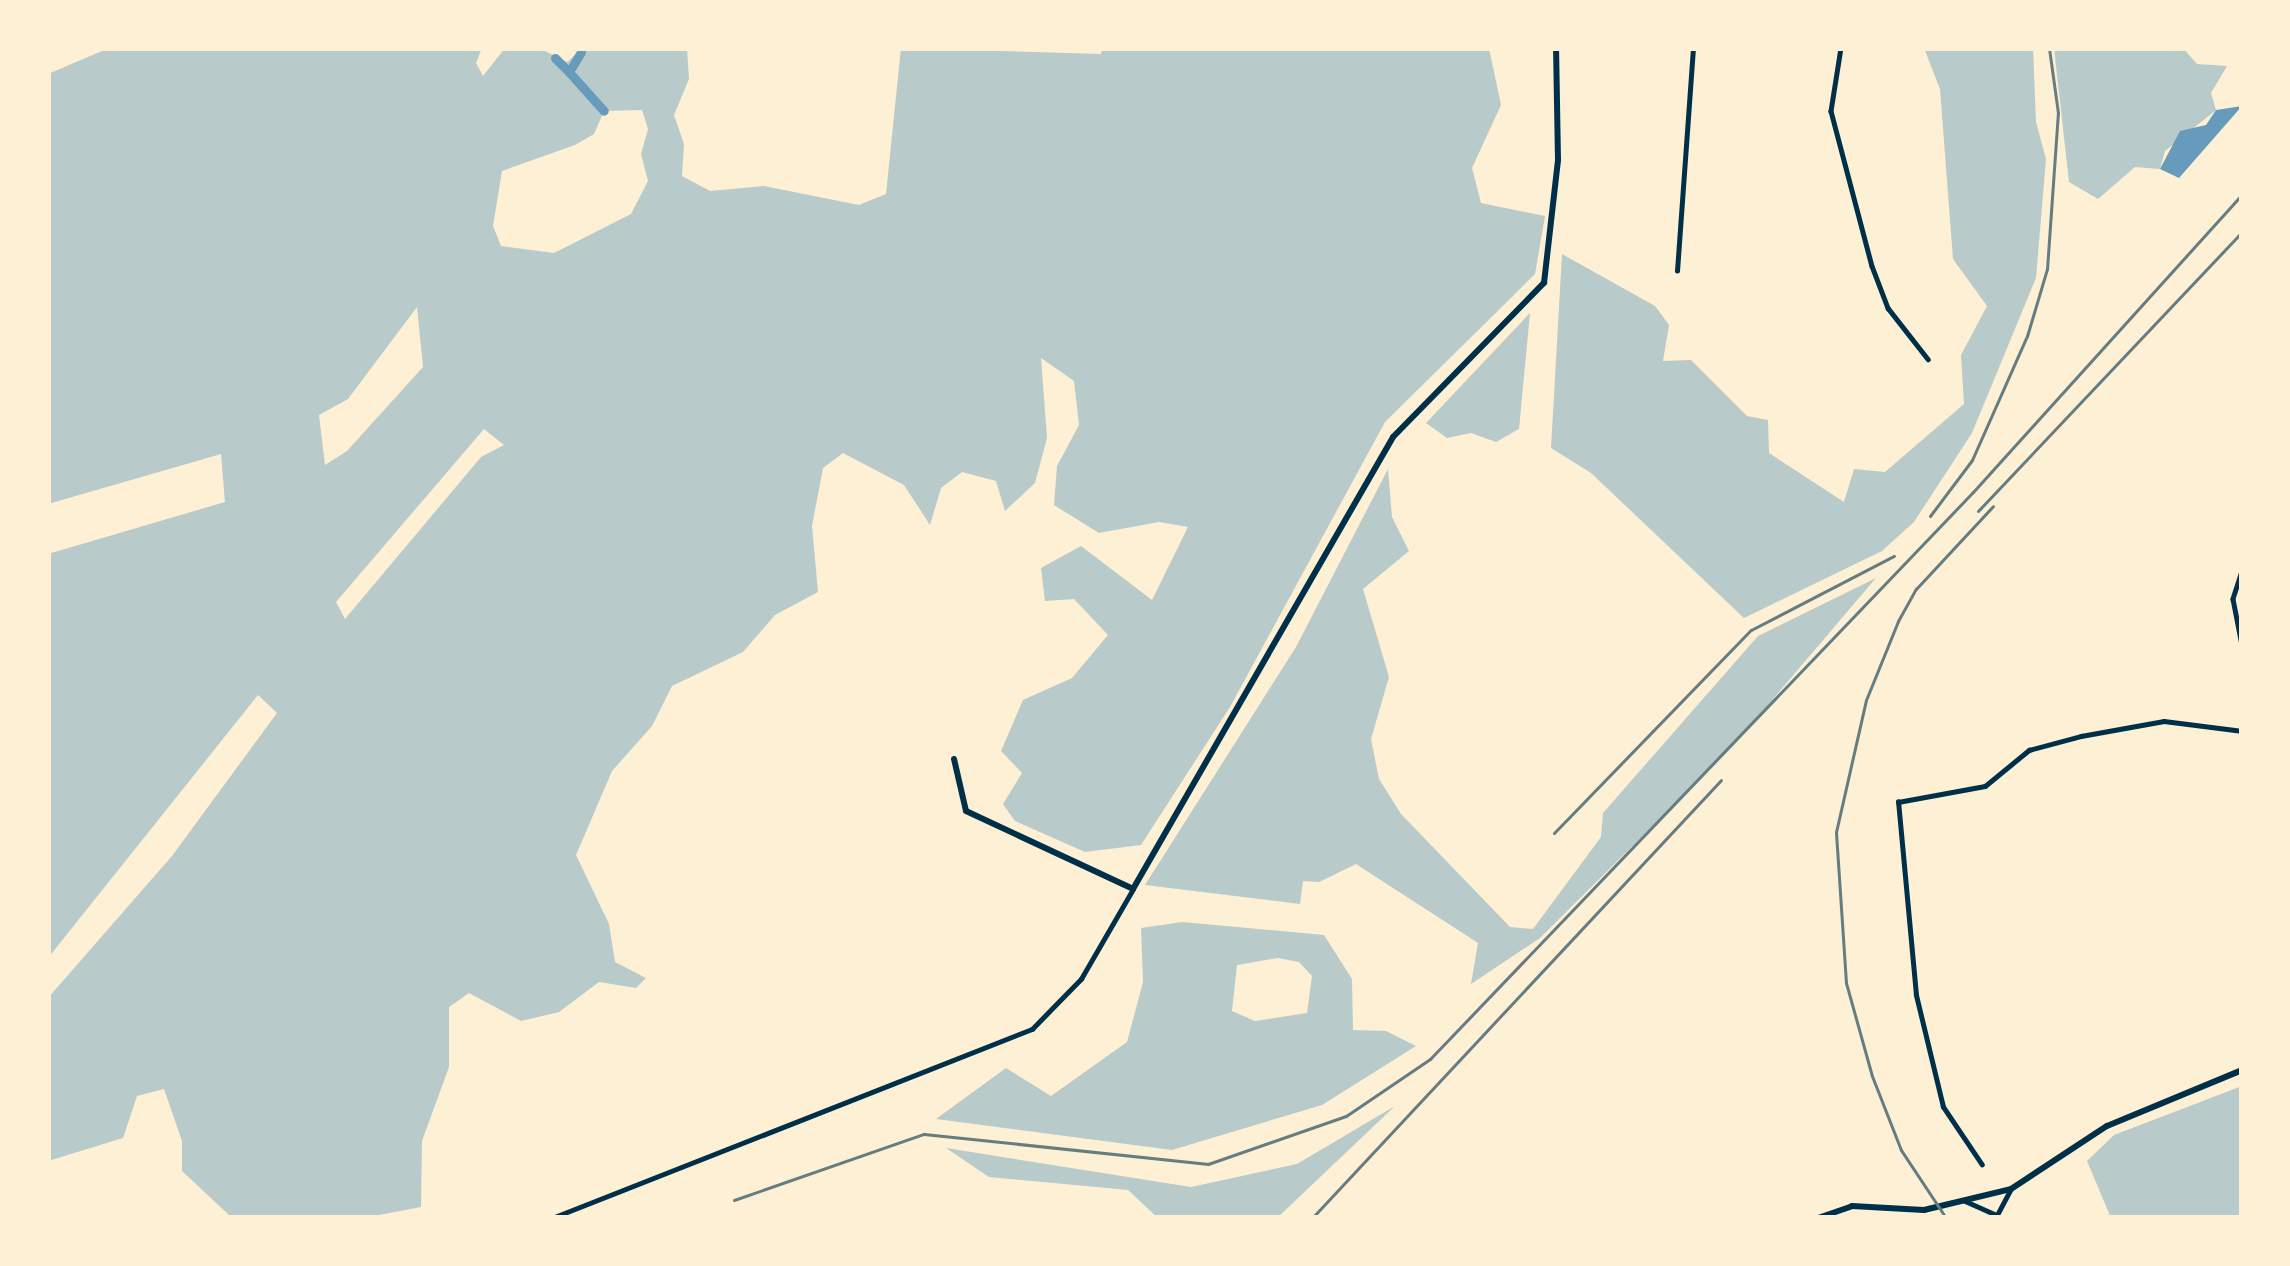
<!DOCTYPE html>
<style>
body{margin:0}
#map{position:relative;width:2290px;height:1266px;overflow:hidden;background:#fdf0d5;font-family:"PT Sans",sans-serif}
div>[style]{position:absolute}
.green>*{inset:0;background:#b9caca}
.water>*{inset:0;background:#669bbc}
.canal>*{height:9px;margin:-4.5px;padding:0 4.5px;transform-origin:4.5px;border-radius:4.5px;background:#669bbc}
.minor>*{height:4.5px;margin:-2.25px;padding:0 2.25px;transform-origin:2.25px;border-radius:2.25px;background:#003049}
.tertiary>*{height:6px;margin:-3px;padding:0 3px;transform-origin:3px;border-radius:3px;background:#003049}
.rail>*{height:3px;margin:-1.5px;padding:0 1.5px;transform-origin:1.5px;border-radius:1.5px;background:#657d81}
span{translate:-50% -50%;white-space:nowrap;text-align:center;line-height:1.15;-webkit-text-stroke:9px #fdf0d5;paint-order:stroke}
.frame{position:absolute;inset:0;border:51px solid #fdf0d5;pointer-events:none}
</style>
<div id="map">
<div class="green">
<div style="clip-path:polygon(evenodd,109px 48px,482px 48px,476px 63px,483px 76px,505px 48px,539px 48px,567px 62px,583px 48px,687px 48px,689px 79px,674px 115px,684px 144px,682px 176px,710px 191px,764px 186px,859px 205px,886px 194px,901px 48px,1101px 54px,1102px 48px,1489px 48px,1501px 105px,1472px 168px,1481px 203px,1545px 216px,1535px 274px,1385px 422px,1230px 707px,1141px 845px,1085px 852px,1015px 821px,1003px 804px,1022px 773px,1001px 751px,1023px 700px,1072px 678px,1108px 635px,1074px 599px,1045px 601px,1041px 568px,1081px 546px,1152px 600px,1188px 527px,1159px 522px,1099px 533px,1054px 505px,1057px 466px,1079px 425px,1074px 381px,1041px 358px,1047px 438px,1035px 483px,1005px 511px,996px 481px,962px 472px,941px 488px,930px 525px,904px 485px,843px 453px,823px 468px,812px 526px,818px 592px,775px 615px,743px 652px,672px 686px,652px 726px,612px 771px,576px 855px,609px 924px,615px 962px,646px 978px,636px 988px,599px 982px,559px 1012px,521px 1021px,469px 993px,449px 1007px,449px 1067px,422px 1141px,421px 1207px,363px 1218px,252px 1218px,229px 1215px,182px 1171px,182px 1141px,164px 1089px,137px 1096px,123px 1138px,48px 1161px,48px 998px,172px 856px,277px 713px,258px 695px,48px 958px,48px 554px,225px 502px,221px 454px,48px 504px,48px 74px,109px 48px,604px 111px,642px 110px,648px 129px,641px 154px,648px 181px,631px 214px,554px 253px,501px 246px,493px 226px,502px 171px,575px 145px,594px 134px,604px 111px,109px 48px,417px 307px,423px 367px,347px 451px,325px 465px,319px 415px,348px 399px,417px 307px,109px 48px,484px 429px,504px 445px,481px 457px,345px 619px,336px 602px,484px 429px)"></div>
<div style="clip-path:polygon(1924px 48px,2033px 48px,2036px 122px,2046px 159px,2036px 278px,1972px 433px,1914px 522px,1882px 551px,1744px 618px,1591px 473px,1551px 448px,1562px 254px,1655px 306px,1669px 325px,1663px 361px,1691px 360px,1747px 416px,1768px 420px,1769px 453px,1844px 502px,1854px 469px,1885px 472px,1964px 404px,1961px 355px,1987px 306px,1953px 259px,1940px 89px)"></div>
<div style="clip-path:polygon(2054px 48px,2183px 48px,2197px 64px,2227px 66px,2211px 93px,2216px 110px,2165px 151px,2160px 169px,2135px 167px,2098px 199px,2069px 182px)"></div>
<div style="clip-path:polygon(1530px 313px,1519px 429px,1496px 442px,1471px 433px,1447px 438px,1426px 423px)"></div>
<div style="clip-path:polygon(1388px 469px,1392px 517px,1409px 551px,1363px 589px,1389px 677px,1371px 739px,1379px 779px,1401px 814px,1510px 927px,1533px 929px,1601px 837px,1603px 813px,1758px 636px,1876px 578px,1732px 747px,1540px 938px,1471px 984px,1478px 943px,1356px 864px,1319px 882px,1303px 881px,1300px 904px,1145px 885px,1296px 647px)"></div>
<div style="clip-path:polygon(evenodd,1182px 922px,1324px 935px,1352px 979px,1353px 1030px,1386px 1031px,1416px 1046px,1322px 1105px,1172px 1150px,936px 1119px,1006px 1068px,1051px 1096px,1127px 1042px,1143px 982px,1141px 928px,1182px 922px,1278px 958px,1299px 962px,1312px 976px,1307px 1013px,1255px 1021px,1232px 1011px,1237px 965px,1278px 958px)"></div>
<div style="clip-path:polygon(2242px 1086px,2242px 1218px,2111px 1218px,2087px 1161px,2114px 1135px)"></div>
<div style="clip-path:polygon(1395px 1106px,1277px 1218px,1158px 1218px,1128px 1190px,989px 1177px,946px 1148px,1191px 1187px,1297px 1164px)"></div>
</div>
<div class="water">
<div style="clip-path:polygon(2242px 106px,2179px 178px,2160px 169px,2180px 131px,2206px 125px,2216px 110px)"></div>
</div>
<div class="canal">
<div style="left:581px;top:52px;width:23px;rotate:121deg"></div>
<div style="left:569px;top:72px;width:52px;rotate:48.1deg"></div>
<div style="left:555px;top:58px;width:20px;rotate:45deg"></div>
</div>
<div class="minor">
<div style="left:1841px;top:48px;width:64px;rotate:99deg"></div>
<div style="left:1831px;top:111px;width:160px;rotate:75.2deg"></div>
<div style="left:1872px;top:266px;width:45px;rotate:69.1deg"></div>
<div style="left:1888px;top:308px;width:65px;rotate:51.9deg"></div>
<div style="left:1677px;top:271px;width:224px;rotate:-85.9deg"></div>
<div style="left:2242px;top:571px;width:29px;rotate:108deg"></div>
<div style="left:2233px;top:599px;width:47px;rotate:78.9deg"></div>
<div style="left:1982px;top:1165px;width:70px;rotate:-123.9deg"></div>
<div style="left:1943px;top:1107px;width:115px;rotate:-103.6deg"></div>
<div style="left:1916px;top:995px;width:194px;rotate:-95.3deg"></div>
<div style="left:1898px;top:802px;width:88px;rotate:-10.4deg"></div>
<div style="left:1985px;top:786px;width:57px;rotate:-39.3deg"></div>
<div style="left:2029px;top:750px;width:54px;rotate:-15.1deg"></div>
<div style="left:2081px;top:736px;width:84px;rotate:-10.2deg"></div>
<div style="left:2164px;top:721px;width:79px;rotate:7.3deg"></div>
<div style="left:1963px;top:1200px;width:37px;rotate:24deg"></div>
<div style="left:1997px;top:1215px;width:30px;rotate:-62deg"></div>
<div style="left:552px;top:1218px;width:516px;rotate:-21.49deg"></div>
<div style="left:1032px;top:1029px;width:70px;rotate:-45.6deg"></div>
<div style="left:1081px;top:979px;width:104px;rotate:-60deg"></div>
</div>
<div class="tertiary">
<div style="left:954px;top:759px;width:53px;rotate:77deg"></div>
<div style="left:966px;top:811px;width:184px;rotate:25deg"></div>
<div style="left:1133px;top:889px;width:521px;rotate:-60.09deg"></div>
<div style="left:1393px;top:437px;width:216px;rotate:-45.6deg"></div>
<div style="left:1544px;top:283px;width:124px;rotate:-83.5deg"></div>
<div style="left:1558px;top:160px;width:112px;rotate:-91deg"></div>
<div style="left:1818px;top:1218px;width:36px;rotate:-19deg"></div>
<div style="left:1852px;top:1206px;width:72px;rotate:3.2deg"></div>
<div style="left:1924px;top:1210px;width:89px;rotate:-13.6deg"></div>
<div style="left:2011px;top:1189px;width:115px;rotate:-33.3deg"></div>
<div style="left:2107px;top:1126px;width:146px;rotate:-22.5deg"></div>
</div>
<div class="rail">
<div style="left:1978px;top:511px;width:384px;rotate:-46.6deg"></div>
<div style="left:1930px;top:516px;width:70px;rotate:-53.1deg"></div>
<div style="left:1972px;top:460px;width:136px;rotate:-66.1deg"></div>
<div style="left:2027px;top:336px;width:70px;rotate:-73.4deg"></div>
<div style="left:2047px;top:269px;width:156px;rotate:-86deg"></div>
<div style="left:2058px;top:113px;width:66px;rotate:-97.9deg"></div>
<div style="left:1554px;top:833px;width:283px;rotate:-45.9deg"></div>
<div style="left:1751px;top:630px;width:161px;rotate:-27.4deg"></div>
<div style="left:734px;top:1200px;width:201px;rotate:-19.2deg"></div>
<div style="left:924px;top:1134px;width:286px;rotate:6deg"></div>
<div style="left:1208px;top:1164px;width:146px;rotate:-19.2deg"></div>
<div style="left:1346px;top:1116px;width:102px;rotate:-34.2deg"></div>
<div style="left:1430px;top:1059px;width:785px;rotate:-46.24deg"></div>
<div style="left:1973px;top:492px;width:401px;rotate:-47.9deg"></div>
<div style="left:1312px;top:1218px;width:599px;rotate:-46.96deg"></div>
<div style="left:1946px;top:1218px;width:82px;rotate:-123.5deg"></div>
<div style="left:1901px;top:1150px;width:79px;rotate:-111.4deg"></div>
<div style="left:1872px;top:1076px;width:97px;rotate:-105.6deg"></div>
<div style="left:1846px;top:983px;width:151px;rotate:-93.8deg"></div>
<div style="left:1836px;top:832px;width:135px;rotate:-77.2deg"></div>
<div style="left:1866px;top:700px;width:85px;rotate:-67.9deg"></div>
<div style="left:1898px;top:621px;width:37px;rotate:-61deg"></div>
<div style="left:1916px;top:589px;width:113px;rotate:-47.1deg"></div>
</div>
<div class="frame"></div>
</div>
